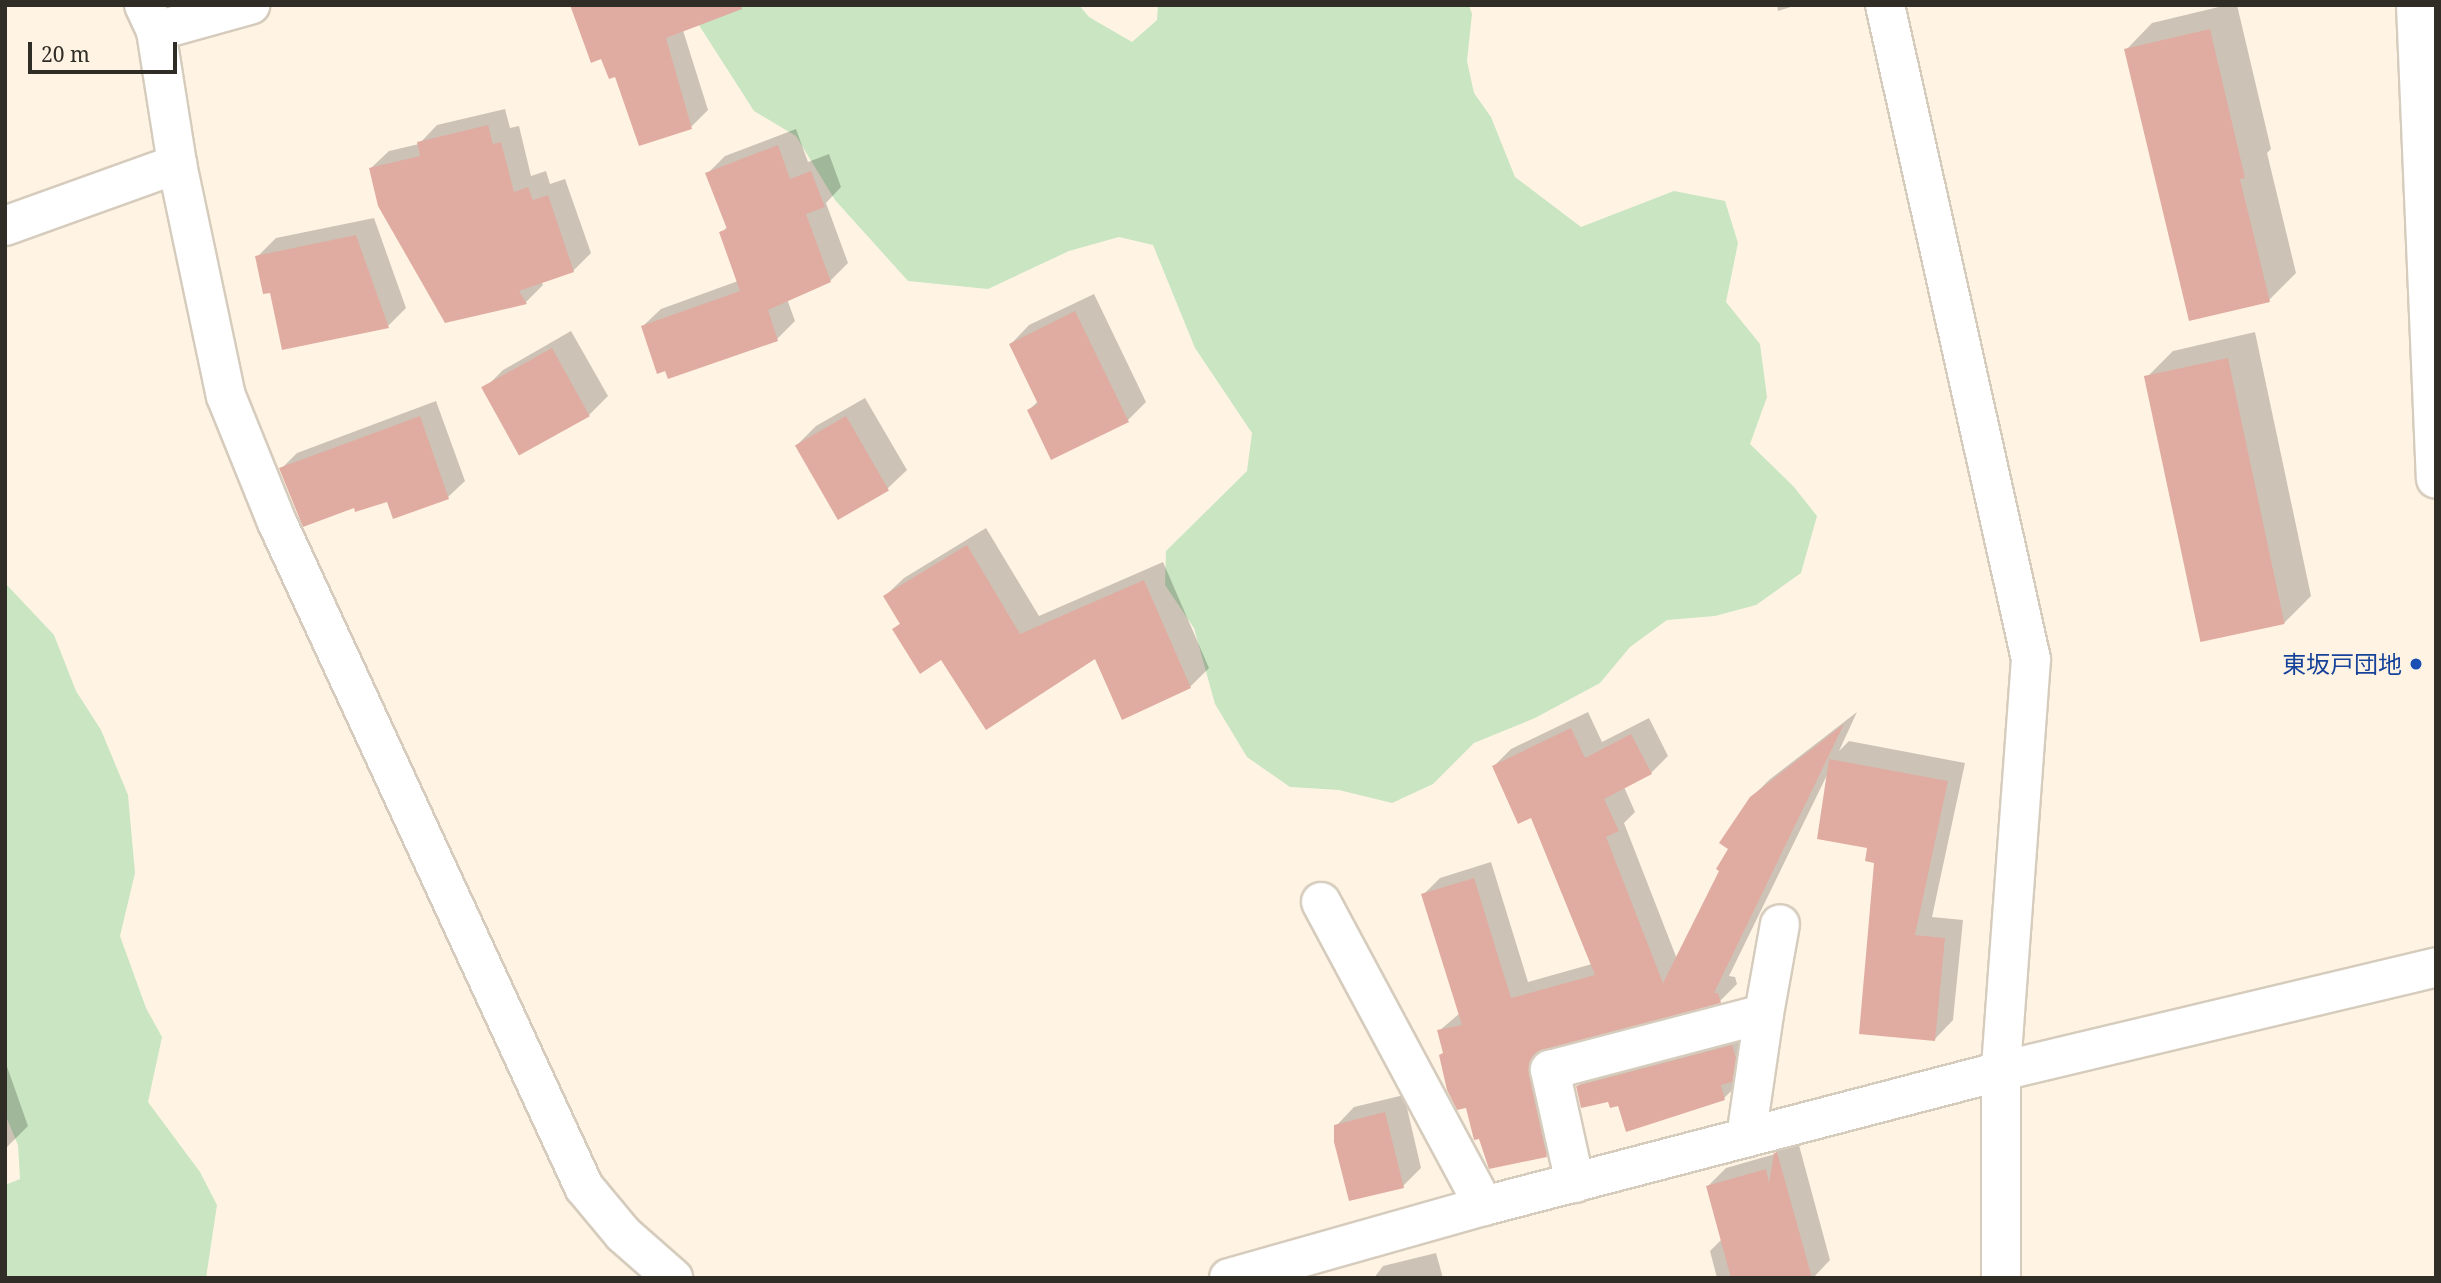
<!DOCTYPE html>
<meta charset="utf-8">
<style>
body{margin:0}
#map{position:relative;width:2441px;height:1283px;overflow:hidden;background:#fff4e4;font-family:"Noto Serif","Noto Sans JP",serif}
div>[style]{position:absolute}
.green>*{inset:0;background:#c9e5c1}
.shadow>*{inset:0;background:#0003}
.building>*{inset:0;background:#e0aca1;transform-origin:0 0}
.roads{filter:drop-shadow(2px 0 #d6ccbd) drop-shadow(-2px 0 #d6ccbd) drop-shadow(0 2px #d6ccbd) drop-shadow(0 -2px #d6ccbd)}
.minor>*{height:38px;margin:-19px;padding:0 19px;transform-origin:19px;border-radius:19px;background:#fff}
.tertiary>*{height:38px;margin:-19px;padding:0 19px;transform-origin:19px;border-radius:19px;background:#fff}
.dots>*{width:19px;height:19px;translate:-50% -50%;box-sizing:border-box;border:4px solid #fff4e4;border-radius:50%}
span{translate:-50% -50%;white-space:nowrap;text-align:center;line-height:1.15;-webkit-text-stroke:7px #fff4e4;paint-order:stroke}
.transit-label{font-size:24px;color:#164399}
.right{translate:-100% -50%;text-align:right}
.frame{position:absolute;inset:0;border:7px solid #302c26;pointer-events:none}
.scale{position:absolute;left:28px;top:42px;width:149px;height:32px;box-sizing:border-box;border:4px solid #302c26;border-top:0;padding-left:9px;font-size:21px;line-height:24px;white-space:nowrap;color:#302c26;-webkit-text-stroke:5px #fff4e4;paint-order:stroke}
</style>
<div id="map">
<div class="green">
<div style="clip-path:polygon(686px 5px,1079px 5px,1089px 17px,1132px 42px,1157px 20px,1158px 5px,1469px 5px,1472px 14px,1467px 61px,1474px 93px,1491px 117px,1515px 177px,1581px 227px,1674px 191px,1725px 201px,1738px 243px,1726px 302px,1760px 344px,1767px 397px,1750px 444px,1794px 487px,1817px 516px,1801px 573px,1756px 605px,1715px 616px,1667px 620px,1630px 647px,1600px 683px,1535px 718px,1474px 743px,1433px 784px,1392px 803px,1339px 790px,1290px 787px,1247px 757px,1215px 704px,1194px 628px,1165px 585px,1166px 551px,1247px 471px,1252px 433px,1195px 348px,1153px 245px,1119px 237px,1069px 251px,988px 289px,908px 281px,835px 200px,796px 136px,754px 111px)"></div>
<div style="clip-path:polygon(5px 583px,54px 635px,76px 691px,101px 730px,128px 795px,135px 873px,120px 936px,146px 1008px,162px 1037px,148px 1102px,200px 1172px,217px 1205px,206px 1278px,5px 1278px,5px 1185px,20px 1179px,18px 1145px,5px 1114px)"></div>
</div>
<div class="shadow">
<div style="clip-path:polygon(675px 5px,708px 110px,691px 127px,616px 75px,603px 57px)"></div>
<div style="clip-path:polygon(1777px 5px,1797px 5px,1778px 11px)"></div>
<div style="clip-path:polygon(2227px 5px,2237px 5px,2271px 149px,2267px 153px,2296px 273px,2269px 300px,2126px 50px,2152px 23px)"></div>
<div style="clip-path:polygon(505px 109px,510px 128px,519px 126px,531px 176px,546px 171px,550px 184px,565px 179px,591px 253px,573px 271px,541px 281px,543px 285px,526px 302px,446px 321px,371px 168px,389px 151px,419px 144px,437px 125px)"></div>
<div style="clip-path:polygon(796px 129px,808px 162px,829px 154px,841px 187px,826px 203px,848px 263px,830px 281px,787px 299px,795px 321px,777px 339px,643px 326px,661px 309px,738px 281px,721px 233px,728px 226px,707px 174px,725px 156px)"></div>
<div style="clip-path:polygon(374px 218px,406px 308px,388px 326px,271px 290px,257px 257px,276px 238px)"></div>
<div style="clip-path:polygon(1094px 294px,1146px 402px,1128px 420px,1029px 410px,1038px 401px,1011px 344px,1029px 325px)"></div>
<div style="clip-path:polygon(571px 331px,608px 396px,589px 415px,485px 388px,503px 370px)"></div>
<div style="clip-path:polygon(2255px 332px,2311px 596px,2284px 623px,2146px 378px,2173px 351px)"></div>
<div style="clip-path:polygon(865px 398px,907px 470px,888px 488px,840px 517px,797px 445px,816px 426px)"></div>
<div style="clip-path:polygon(436px 401px,465px 481px,448px 497px,388px 499px,355px 506px,281px 469px,297px 453px)"></div>
<div style="clip-path:polygon(986px 528px,1039px 616px,1163px 562px,1209px 668px,1190px 687px,1096px 656px,942px 658px,894px 629px,901px 623px,885px 596px,904px 578px)"></div>
<div style="clip-path:polygon(1588px 712px,1602px 742px,1649px 718px,1668px 756px,1651px 773px,1624px 787px,1635px 812px,1624px 823px,1677px 959px,1731px 848px,1751px 798px,1769px 780px,1857px 712px,1839px 751px,1849px 741px,1965px 763px,1932px 917px,1963px 920px,1953px 1020px,1935px 1039px,1876px 862px,1828px 773px,1729px 976px,1735px 977px,1737px 984px,1720px 1001px,1546px 1049px,1563px 1138px,1546px 1155px,1468px 1106px,1444px 1052px,1439px 1031px,1460px 1013px,1423px 895px,1440px 878px,1491px 862px,1528px 982px,1592px 964px,1532px 816px,1494px 766px,1511px 749px)"></div>
<div style="clip-path:polygon(1751px 1027px,1743px 1080px,1724px 1098px,1619px 1104px,1578px 1086px,1597px 1068px)"></div>
<div style="clip-path:polygon(5px 1061px,28px 1126px,5px 1149px)"></div>
<div style="clip-path:polygon(1404px 1095px,1421px 1168px,1403px 1186px,1336px 1126px,1354px 1107px)"></div>
<div style="clip-path:polygon(1796px 1134px,1830px 1260px,1813px 1278px,1717px 1278px,1710px 1251px,1722px 1239px,1708px 1186px,1726px 1168px,1775px 1154px)"></div>
<div style="clip-path:polygon(1436px 1253px,1443px 1278px,1374px 1278px,1383px 1266px)"></div>
</div>
<div class="building">
<div style="clip-path:polygon(570px 5px,741px 5px,742px 9px,666px 38px,692px 129px,639px 146px,615px 77px,609px 79px,601px 59px,591px 63px)"></div>
<div style="clip-path:polygon(2210px 29px,2245px 178px,2240px 179px,2270px 302px,2189px 321px,2124px 49px)"></div>
<div style="clip-path:polygon(488px 125px,493px 144px,501px 142px,514px 192px,528px 187px,533px 200px,548px 195px,574px 272px,519px 291px,527px 304px,445px 323px,378px 206px,369px 168px,420px 156px,417px 142px)"></div>
<div style="clip-path:polygon(778px 145px,790px 179px,811px 171px,825px 207px,806px 214px,831px 282px,768px 310px,778px 341px,668px 379px,665px 371px,657px 374px,641px 326px,740px 291px,719px 232px,727px 229px,705px 173px)"></div>
<div style="clip-path:polygon(356px 235px,389px 328px,282px 350px,270px 293px,263px 294px,255px 256px)"></div>
<div style="clip-path:polygon(1075px 311px,1129px 422px,1051px 460px,1027px 410px,1038px 404px,1009px 344px)"></div>
<div style="left:552px;top:348px;width:78px;height:81px;rotate:61deg"></div>
<div style="left:2228px;top:358px;width:272px;height:86px;rotate:78deg"></div>
<div style="clip-path:polygon(420px 416px,449px 499px,393px 519px,387px 502px,355px 512px,354px 508px,303px 527px,279px 468px)"></div>
<div style="left:846px;top:416px;width:86px;height:59px;rotate:60deg"></div>
<div style="clip-path:polygon(967px 545px,1020px 634px,1144px 580px,1191px 688px,1122px 720px,1095px 659px,986px 730px,941px 660px,920px 674px,892px 629px,900px 624px,883px 596px)"></div>
<div style="clip-path:polygon(1844px 724px,1714px 993px,1718px 993px,1721px 1003px,1535px 1054px,1529px 1063px,1529px 1075px,1547px 1157px,1489px 1169px,1479px 1139px,1474px 1140px,1466px 1108px,1457px 1110px,1447px 1090px,1439px 1055px,1443px 1053px,1437px 1030px,1462px 1025px,1421px 894px,1474px 878px,1511px 998px,1595px 975px,1531px 818px,1518px 824px,1492px 766px,1571px 728px,1585px 758px,1631px 734px,1652px 774px,1604px 799px,1619px 831px,1606px 837px,1663px 983px,1719px 871px,1716px 869px,1728px 849px,1719px 843px,1750px 797px)"></div>
<div style="clip-path:polygon(1829px 759px,1948px 781px,1915px 935px,1945px 938px,1935px 1041px,1859px 1034px,1874px 863px,1865px 861px,1867px 848px,1817px 839px)"></div>
<div style="clip-path:polygon(1732px 1045px,1736px 1058px,1732px 1082px,1721px 1085px,1725px 1100px,1626px 1132px,1618px 1106px,1610px 1108px,1608px 1102px,1581px 1108px,1576px 1086px)"></div>
<div style="clip-path:polygon(1385px 1112px,1404px 1188px,1349px 1201px,1334px 1142px,1334px 1125px)"></div>
<div style="clip-path:polygon(1777px 1152px,1812px 1278px,1731px 1278px,1706px 1186px,1766px 1169px,1769px 1183px,1774px 1153px)"></div>
</div>
<div class="roads">
<div class="minor">
<div style="left:144px;top:5px;width:29px;rotate:65deg"></div>
<div style="left:156px;top:31px;width:135px;rotate:81deg"></div>
<div style="left:177px;top:164px;width:237px;rotate:78.1deg"></div>
<div style="left:226px;top:396px;width:134px;rotate:68deg"></div>
<div style="left:276px;top:520px;width:735px;rotate:65.21deg"></div>
<div style="left:584px;top:1187px;width:61px;rotate:50.3deg"></div>
<div style="left:623px;top:1234px;width:67px;rotate:41.3deg"></div>
<div style="left:1885px;top:5px;width:670px;rotate:77.42deg"></div>
<div style="left:2031px;top:659px;width:413px;rotate:94.2deg"></div>
<div style="left:2001px;top:1071px;width:207px;rotate:90deg"></div>
<div style="left:156px;top:31px;width:98px;rotate:-15.5deg"></div>
<div style="left:5px;top:226px;width:183px;rotate:-19.8deg"></div>
<div style="left:1321px;top:902px;width:345px;rotate:61.8deg"></div>
<div style="left:1764px;top:1014px;width:91px;rotate:-79.9deg"></div>
<div style="left:1575px;top:1183px;width:116px;rotate:-102.5deg"></div>
<div style="left:1550px;top:1070px;width:221px;rotate:-14.7deg"></div>
<div style="left:1764px;top:1014px;width:125px;rotate:98.3deg"></div>
</div>
<div class="tertiary">
<div style="left:2416px;top:5px;width:474px;rotate:87.6deg"></div>
<div style="left:1229px;top:1278px;width:265px;rotate:-15.8deg"></div>
<div style="left:1484px;top:1206px;width:534px;rotate:-14.63deg"></div>
<div style="left:2001px;top:1071px;width:447px;rotate:-13.4deg"></div>
</div>
</div>
<div class="dots">
<div style="left:2416px;top:664px;background:#1a4fb4"></div>
</div>
<div class="transit-label">
<span class="right" style="left:2402px;top:664px">東坂戸団地</span>
</div>
<div class="frame"></div>
<div class="scale">20 m</div>
</div>
